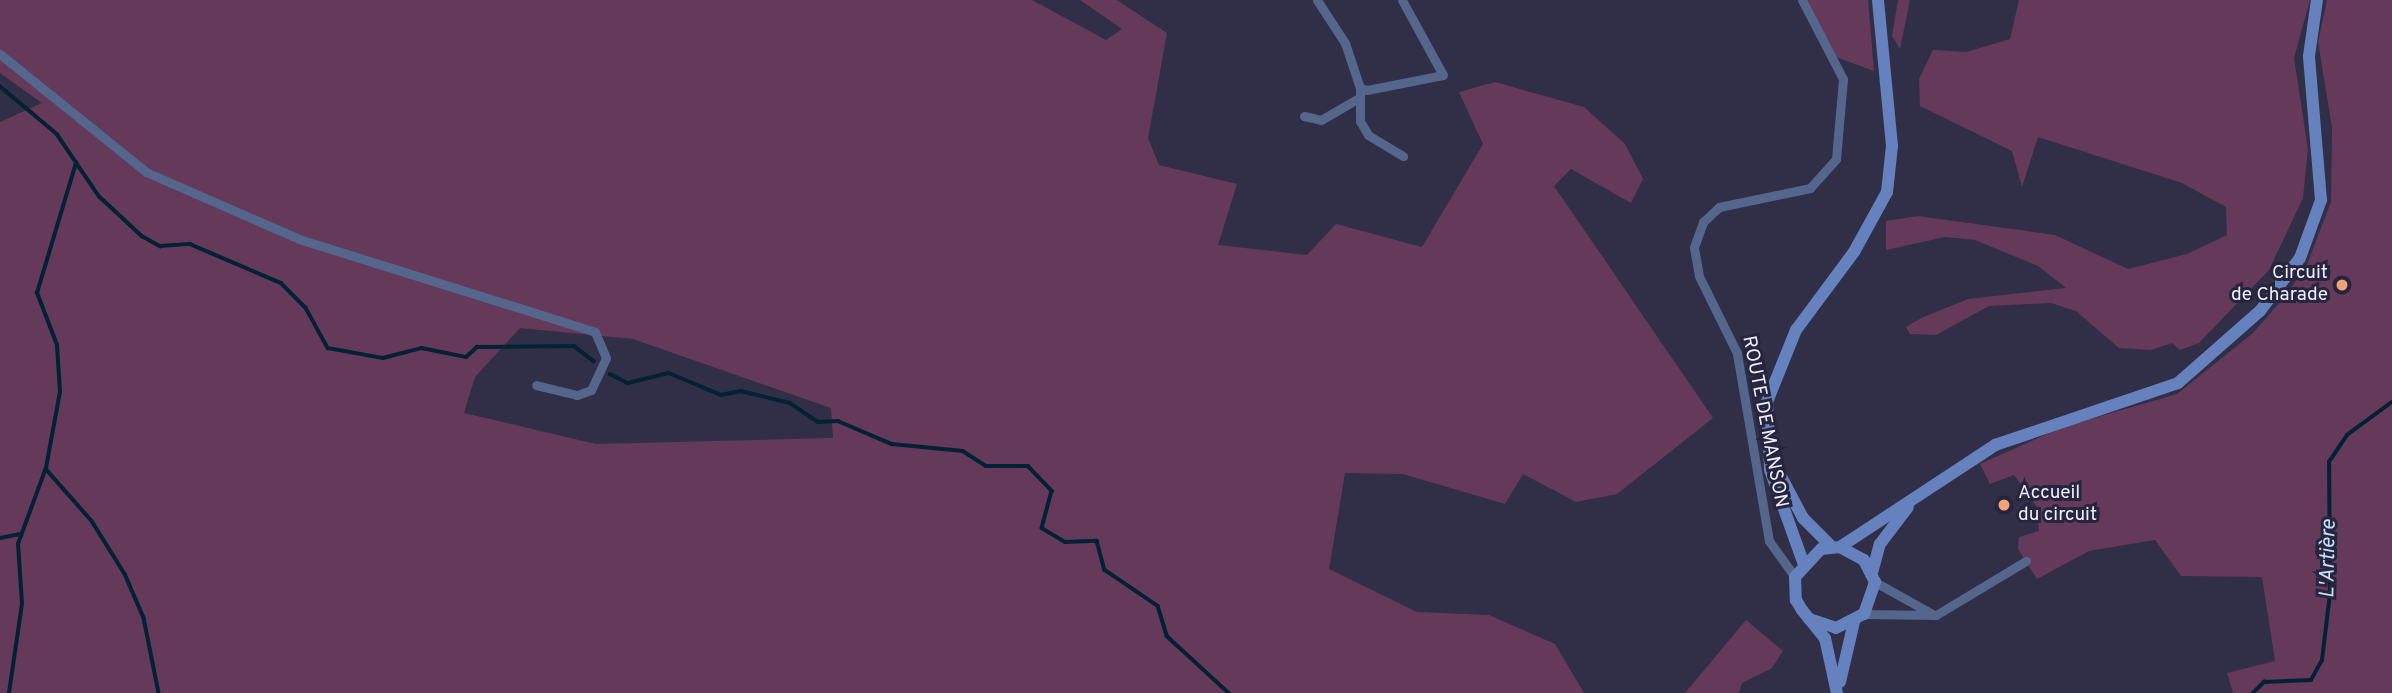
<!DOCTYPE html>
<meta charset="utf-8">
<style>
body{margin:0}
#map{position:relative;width:2392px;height:693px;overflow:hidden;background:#312e48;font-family:Overpass,sans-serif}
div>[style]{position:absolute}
.green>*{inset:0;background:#65395a}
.stream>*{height:3.5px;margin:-1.75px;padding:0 1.75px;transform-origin:1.75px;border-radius:1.75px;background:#032134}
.street>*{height:9px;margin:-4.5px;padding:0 4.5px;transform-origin:4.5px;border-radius:4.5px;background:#54668c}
.secondary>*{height:12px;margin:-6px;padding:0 6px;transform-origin:6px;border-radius:6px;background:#6581be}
.dots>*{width:19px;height:19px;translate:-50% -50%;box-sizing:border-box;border:4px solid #27243e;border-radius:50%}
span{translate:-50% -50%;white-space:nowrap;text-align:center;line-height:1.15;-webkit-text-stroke:6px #27243e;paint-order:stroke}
.poi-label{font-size:19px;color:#eeedfe}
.right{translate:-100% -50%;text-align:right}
.left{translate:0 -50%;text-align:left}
.street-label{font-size:19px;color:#eeedfe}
.water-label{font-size:21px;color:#c2e1f8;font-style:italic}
</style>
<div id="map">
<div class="green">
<div style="clip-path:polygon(evenodd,0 0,1032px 0,1106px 40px,1122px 29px,1080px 0,1117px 0,1167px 33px,1148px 138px,1159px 165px,1237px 184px,1218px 245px,1307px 255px,1336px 224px,1422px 247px,1483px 144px,1459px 92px,1495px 82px,1584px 107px,1625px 144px,1643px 179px,1631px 203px,1571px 169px,1554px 186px,1713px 418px,1617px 494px,1576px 502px,1523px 474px,1505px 504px,1403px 474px,1345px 473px,1329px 569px,1417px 612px,1489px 615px,1555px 644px,1584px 693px,0 693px,0 122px,42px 103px,0 73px,0 0,520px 328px,633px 339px,831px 408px,833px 438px,596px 444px,464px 413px,475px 377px,520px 328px)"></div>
<div style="clip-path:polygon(1806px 0,1868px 0,1874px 71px,1833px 56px)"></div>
<div style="clip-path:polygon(1898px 0,1910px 0,1900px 49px,1892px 36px)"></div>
<div style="clip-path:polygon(2019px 0,2310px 0,2294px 58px,2308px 149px,2303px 198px,2269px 270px,2199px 343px,2180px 350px,2172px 343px,2151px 350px,2119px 348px,2076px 311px,2051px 303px,1989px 306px,1936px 335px,1910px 334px,1906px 327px,1921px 318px,1968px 299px,2066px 288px,2038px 266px,1975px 240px,1945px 237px,1886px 250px,1886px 221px,1918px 216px,2055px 235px,2128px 269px,2187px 254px,2227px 235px,2226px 207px,2182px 183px,2038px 137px,2022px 187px,2012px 151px,1920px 106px,1919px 79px,1933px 50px,1966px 52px,2010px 39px)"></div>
<div style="clip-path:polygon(2327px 0,2392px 0,2392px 693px,2233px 693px,2227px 673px,2275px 661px,2262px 577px,2181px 576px,2155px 540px,2089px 551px,2037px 579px,2018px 549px,2019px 537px,2039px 531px,2037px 507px,2014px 475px,1990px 484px,1980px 464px,2063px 427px,2177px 394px,2253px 333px,2280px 302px,2306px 267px,2331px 202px,2332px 127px,2318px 42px)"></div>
<div style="clip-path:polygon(1746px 620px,1783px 651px,1772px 668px,1742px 683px,1739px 693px,1685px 693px)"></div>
</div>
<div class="stream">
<div style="left:0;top:86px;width:75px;rotate:40.1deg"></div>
<div style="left:57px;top:134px;width:75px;rotate:55.9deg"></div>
<div style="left:99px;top:196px;width:59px;rotate:42.9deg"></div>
<div style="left:142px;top:236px;width:21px;rotate:29deg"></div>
<div style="left:160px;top:246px;width:30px;rotate:-4deg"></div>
<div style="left:190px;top:244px;width:99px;rotate:23.2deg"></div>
<div style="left:281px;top:283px;width:35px;rotate:45deg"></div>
<div style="left:306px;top:308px;width:46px;rotate:61.2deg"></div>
<div style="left:328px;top:348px;width:56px;rotate:10.3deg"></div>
<div style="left:383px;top:358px;width:40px;rotate:-14.4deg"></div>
<div style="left:422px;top:348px;width:45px;rotate:11.6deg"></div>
<div style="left:466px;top:357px;width:15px;rotate:-42deg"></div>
<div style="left:477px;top:347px;width:97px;rotate:-0.6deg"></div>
<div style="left:574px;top:346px;width:25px;rotate:37deg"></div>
<div style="left:610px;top:374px;width:20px;rotate:27deg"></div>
<div style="left:628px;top:383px;width:42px;rotate:-13.7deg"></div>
<div style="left:669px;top:373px;width:56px;rotate:22.9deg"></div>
<div style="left:721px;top:395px;width:20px;rotate:-11deg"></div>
<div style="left:741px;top:391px;width:50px;rotate:13.8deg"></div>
<div style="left:790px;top:403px;width:34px;rotate:34deg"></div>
<div style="left:818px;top:422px;width:20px;rotate:-3deg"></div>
<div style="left:838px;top:421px;width:59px;rotate:23.1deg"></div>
<div style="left:892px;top:444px;width:71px;rotate:5.6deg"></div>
<div style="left:963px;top:451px;width:27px;rotate:33deg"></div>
<div style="left:986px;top:466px;width:42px"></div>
<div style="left:1028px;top:466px;width:35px;rotate:46deg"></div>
<div style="left:1052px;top:491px;width:38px;rotate:105deg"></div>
<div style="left:1042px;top:528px;width:27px;rotate:31deg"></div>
<div style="left:1065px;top:542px;width:32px;rotate:-2deg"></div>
<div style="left:1097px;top:541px;width:30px;rotate:75deg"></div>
<div style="left:1105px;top:570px;width:64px;rotate:34.2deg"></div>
<div style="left:1158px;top:606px;width:31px;rotate:73deg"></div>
<div style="left:1167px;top:636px;width:84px;rotate:42.6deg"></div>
<div style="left:46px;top:469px;width:69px;rotate:48.5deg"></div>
<div style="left:92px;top:521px;width:62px;rotate:58.1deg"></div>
<div style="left:125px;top:574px;width:48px;rotate:66.6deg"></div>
<div style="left:144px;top:618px;width:76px;rotate:78.7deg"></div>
<div style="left:0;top:538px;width:21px;rotate:-11deg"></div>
<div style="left:9px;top:693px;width:90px;rotate:-81.7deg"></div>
<div style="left:22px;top:604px;width:60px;rotate:-93.8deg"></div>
<div style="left:18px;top:544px;width:81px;rotate:-69.8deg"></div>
<div style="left:46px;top:468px;width:77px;rotate:-79.6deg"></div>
<div style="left:60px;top:392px;width:47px;rotate:-93.7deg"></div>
<div style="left:57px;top:345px;width:56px;rotate:-111deg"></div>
<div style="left:37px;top:293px;width:136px;rotate:-73.3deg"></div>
<div style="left:2253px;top:693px;width:16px;rotate:-45deg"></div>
<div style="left:2264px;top:682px;width:47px;rotate:-2.4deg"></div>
<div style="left:2311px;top:680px;width:23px;rotate:-61deg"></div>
<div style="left:2322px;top:660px;width:66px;rotate:-83.1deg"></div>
<div style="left:2330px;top:594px;width:132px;rotate:-90.4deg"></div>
<div style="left:2329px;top:462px;width:32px;rotate:-56deg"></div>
<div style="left:2347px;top:435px;width:56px;rotate:-36.3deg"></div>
</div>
<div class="street">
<div style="left:1317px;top:0;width:51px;rotate:56.9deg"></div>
<div style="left:1345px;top:43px;width:47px;rotate:71.6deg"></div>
<div style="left:1360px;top:88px;width:7px;rotate:16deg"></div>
<div style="left:1367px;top:90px;width:77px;rotate:-11.2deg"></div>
<div style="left:1443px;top:75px;width:85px;rotate:-118.7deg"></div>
<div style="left:0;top:54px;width:188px;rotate:38.9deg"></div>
<div style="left:146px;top:172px;width:167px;rotate:23.6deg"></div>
<div style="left:299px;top:239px;width:310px;rotate:17.4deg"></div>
<div style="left:595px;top:332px;width:28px;rotate:67deg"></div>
<div style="left:606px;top:358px;width:35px;rotate:115deg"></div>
<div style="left:591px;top:390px;width:15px;rotate:160deg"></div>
<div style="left:577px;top:395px;width:42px;rotate:-166.3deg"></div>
<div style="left:1360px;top:88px;width:33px;rotate:90deg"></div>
<div style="left:1360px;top:121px;width:16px;rotate:60deg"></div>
<div style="left:1368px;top:135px;width:41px;rotate:31deg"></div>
<div style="left:1304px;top:116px;width:17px;rotate:13deg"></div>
<div style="left:1321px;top:120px;width:42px;rotate:-30.3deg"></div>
<div style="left:1795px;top:577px;width:44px;rotate:-125.8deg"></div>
<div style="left:1769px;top:541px;width:191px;rotate:-99.7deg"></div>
<div style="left:1737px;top:353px;width:86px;rotate:-116.3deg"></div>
<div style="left:1699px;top:276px;width:29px;rotate:-100deg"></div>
<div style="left:1694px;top:247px;width:27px;rotate:-70deg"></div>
<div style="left:1703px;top:222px;width:22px;rotate:-43deg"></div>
<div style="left:1719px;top:207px;width:93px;rotate:-11.8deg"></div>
<div style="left:1810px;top:188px;width:39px;rotate:-48deg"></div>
<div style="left:1836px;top:159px;width:80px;rotate:-85deg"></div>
<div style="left:1843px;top:79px;width:89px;rotate:-117.4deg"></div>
<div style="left:1875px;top:582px;width:68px;rotate:29.2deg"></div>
<div style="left:1864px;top:614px;width:72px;rotate:0.8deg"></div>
<div style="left:1936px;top:615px;width:105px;rotate:-31deg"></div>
</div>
<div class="secondary">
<div style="left:1775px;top:465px;width:60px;rotate:62.2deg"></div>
<div style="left:1803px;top:518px;width:41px;rotate:45deg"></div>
<div style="left:1840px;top:547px;width:186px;rotate:-33.3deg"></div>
<div style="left:1995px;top:445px;width:193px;rotate:-18.7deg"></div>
<div style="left:2178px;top:383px;width:109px;rotate:-41.3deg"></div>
<div style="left:2260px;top:311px;width:66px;rotate:-53deg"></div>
<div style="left:2300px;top:258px;width:62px;rotate:-70.1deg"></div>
<div style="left:2321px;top:200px;width:144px;rotate:-94.8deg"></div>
<div style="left:2309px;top:56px;width:57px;rotate:-81.9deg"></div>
<div style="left:1803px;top:562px;width:98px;rotate:-109.7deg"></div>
<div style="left:1770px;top:470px;width:68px;rotate:-92.5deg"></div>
<div style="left:1767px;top:402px;width:78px;rotate:-68.1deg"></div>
<div style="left:1796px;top:330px;width:97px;rotate:-53.4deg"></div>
<div style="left:1854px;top:252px;width:68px;rotate:-61.2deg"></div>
<div style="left:1887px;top:192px;width:46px;rotate:-83.8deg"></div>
<div style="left:1892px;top:146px;width:147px;rotate:-95.5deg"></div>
<div style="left:1872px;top:573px;width:30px;rotate:-75deg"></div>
<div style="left:1880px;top:544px;width:46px;rotate:-52.9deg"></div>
<div style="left:1809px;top:619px;width:28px;rotate:18deg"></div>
<div style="left:1836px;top:628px;width:31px;rotate:-27deg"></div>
<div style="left:1864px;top:614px;width:34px;rotate:-71deg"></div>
<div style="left:1875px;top:582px;width:25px;rotate:-117deg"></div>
<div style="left:1864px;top:560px;width:27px;rotate:-152deg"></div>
<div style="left:1840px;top:547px;width:19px;rotate:174deg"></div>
<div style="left:1821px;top:549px;width:38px;rotate:133deg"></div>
<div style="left:1795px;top:577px;width:23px;rotate:88deg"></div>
<div style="left:1796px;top:600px;width:12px;rotate:59deg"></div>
<div style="left:1802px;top:610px;width:36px;rotate:51deg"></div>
<div style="left:1825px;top:638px;width:56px;rotate:77.7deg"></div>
<div style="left:1840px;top:682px;width:62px;rotate:-76.9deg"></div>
</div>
<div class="dots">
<div style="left:2342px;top:285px;background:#f0a27a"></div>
<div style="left:2004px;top:505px;background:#f0a27a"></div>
</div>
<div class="poi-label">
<span class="right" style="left:2328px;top:285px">Circuit<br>de Charade</span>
<span class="left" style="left:2018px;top:505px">Accueil<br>du circuit</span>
</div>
<div class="street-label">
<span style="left:1764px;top:422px;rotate:79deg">ROUTE DE MANSON</span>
</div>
<div class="water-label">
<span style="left:2329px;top:559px;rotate:-89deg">L'Artière</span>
</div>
</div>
